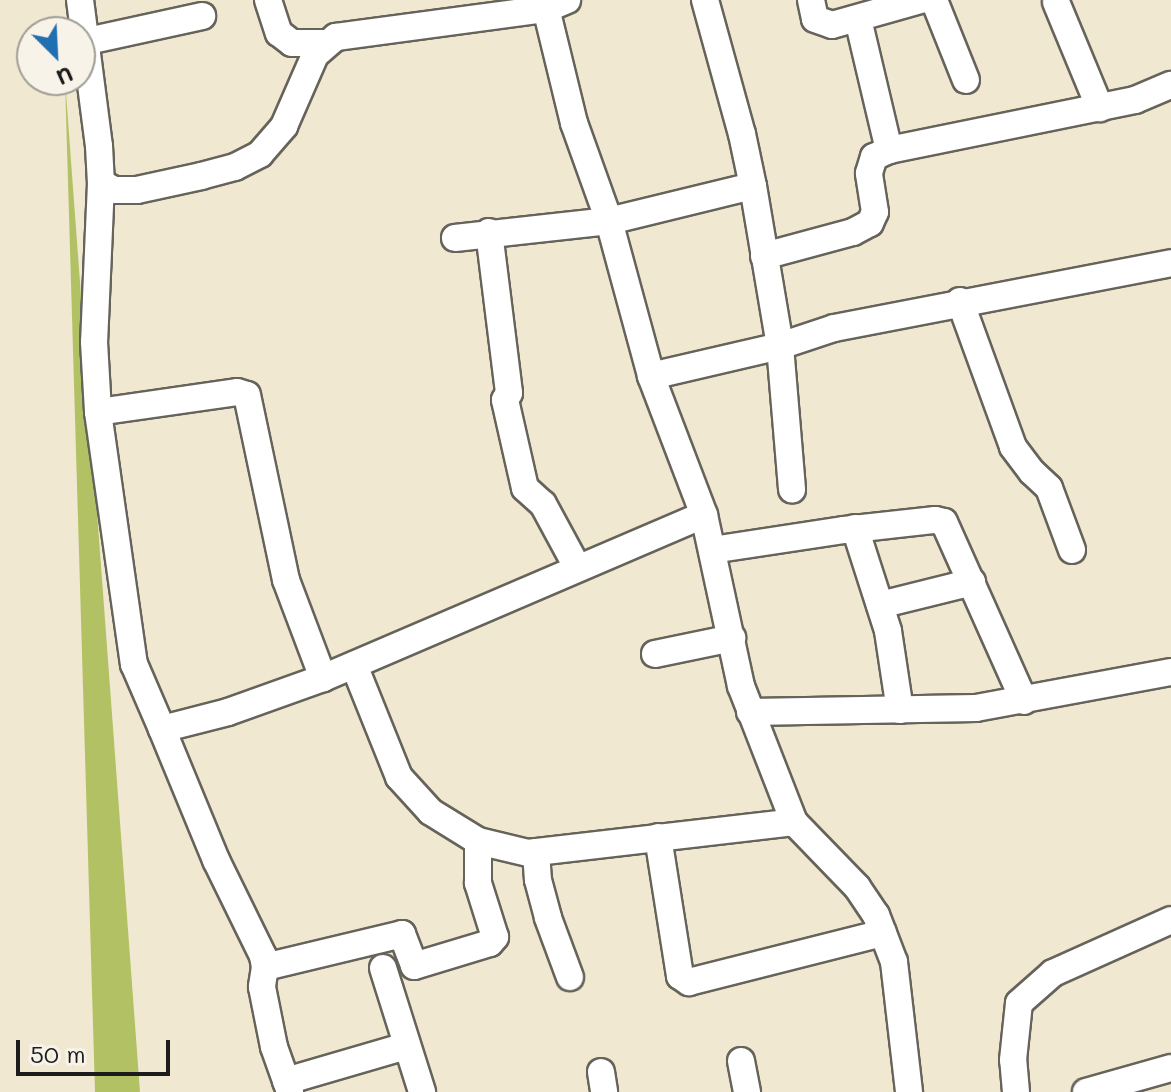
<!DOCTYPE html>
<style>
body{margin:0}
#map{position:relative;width:1171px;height:1092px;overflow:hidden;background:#f0e8d0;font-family:Mali,sans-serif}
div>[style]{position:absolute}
.green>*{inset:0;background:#b2c163}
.roads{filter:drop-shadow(2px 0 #66635b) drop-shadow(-2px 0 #66635b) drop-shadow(0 2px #66635b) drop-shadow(0 -2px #66635b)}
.minor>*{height:26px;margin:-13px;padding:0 13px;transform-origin:13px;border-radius:13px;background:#fff}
span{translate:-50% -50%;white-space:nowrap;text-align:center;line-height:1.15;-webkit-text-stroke:7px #f7f3e8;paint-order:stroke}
.north{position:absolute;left:16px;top:16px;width:80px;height:80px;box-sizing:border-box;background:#f7f3e8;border:2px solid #9f9d96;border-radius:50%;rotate:156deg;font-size:22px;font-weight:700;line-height:32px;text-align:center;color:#1c1c1c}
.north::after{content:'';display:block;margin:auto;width:28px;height:36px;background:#1f6fb2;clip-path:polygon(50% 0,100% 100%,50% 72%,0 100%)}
.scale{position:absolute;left:16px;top:1040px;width:154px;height:36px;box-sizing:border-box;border:4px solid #1c1c1c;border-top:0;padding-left:10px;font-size:24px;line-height:28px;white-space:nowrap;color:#1c1c1c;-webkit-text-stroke:6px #f7f3e8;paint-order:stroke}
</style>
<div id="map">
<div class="green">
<div style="clip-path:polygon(65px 80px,140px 1092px,95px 1092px)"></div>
</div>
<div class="roads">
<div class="minor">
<div style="left:80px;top:0;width:147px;rotate:82.6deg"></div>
<div style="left:99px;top:146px;width:37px;rotate:87deg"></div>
<div style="left:101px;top:183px;width:15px;rotate:28deg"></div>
<div style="left:114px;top:190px;width:23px"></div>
<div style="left:137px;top:190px;width:66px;rotate:-12.3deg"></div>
<div style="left:201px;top:176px;width:35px;rotate:-15deg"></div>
<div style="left:235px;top:167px;width:28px;rotate:-27deg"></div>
<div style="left:260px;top:154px;width:37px;rotate:-49deg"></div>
<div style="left:284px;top:126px;width:77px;rotate:-66.4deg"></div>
<div style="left:315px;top:55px;width:28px;rotate:-41deg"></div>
<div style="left:336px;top:37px;width:212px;rotate:-7.6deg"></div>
<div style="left:546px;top:9px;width:23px;rotate:-23deg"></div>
<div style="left:268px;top:0;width:35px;rotate:72deg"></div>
<div style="left:279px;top:33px;width:16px;rotate:38deg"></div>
<div style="left:292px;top:43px;width:34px"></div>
<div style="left:544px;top:0;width:127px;rotate:76.3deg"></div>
<div style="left:574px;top:123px;width:104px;rotate:70.3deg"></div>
<div style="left:609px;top:221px;width:161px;rotate:74.8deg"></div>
<div style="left:651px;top:376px;width:149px;rotate:69.1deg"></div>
<div style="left:704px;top:515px;width:175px;rotate:77.8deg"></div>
<div style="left:741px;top:686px;width:146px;rotate:68.7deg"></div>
<div style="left:794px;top:822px;width:91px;rotate:45.9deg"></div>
<div style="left:857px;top:887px;width:34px;rotate:56deg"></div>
<div style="left:876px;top:915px;width:50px;rotate:69deg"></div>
<div style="left:894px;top:962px;width:131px;rotate:83.4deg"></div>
<div style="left:705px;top:0;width:139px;rotate:74.6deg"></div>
<div style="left:742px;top:134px;width:53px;rotate:78.1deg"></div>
<div style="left:753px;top:186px;width:162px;rotate:80.4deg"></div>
<div style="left:780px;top:346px;width:144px;rotate:85.2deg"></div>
<div style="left:811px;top:0;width:19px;rotate:78deg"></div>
<div style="left:815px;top:19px;width:18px;rotate:19deg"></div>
<div style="left:832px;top:25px;width:92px;rotate:-15.7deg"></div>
<div style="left:934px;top:0;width:86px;rotate:68.2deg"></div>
<div style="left:1056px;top:2px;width:115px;rotate:67.5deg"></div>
<div style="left:858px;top:19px;width:135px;rotate:76.7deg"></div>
<div style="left:83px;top:42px;width:122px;rotate:-12.3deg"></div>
<div style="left:101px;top:183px;width:159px;rotate:92.5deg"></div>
<div style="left:94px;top:342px;width:70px;rotate:86.7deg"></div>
<div style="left:98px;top:412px;width:255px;rotate:81.9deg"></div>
<div style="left:134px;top:664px;width:71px;rotate:66.7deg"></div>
<div style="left:162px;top:729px;width:68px;rotate:-14.4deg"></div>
<div style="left:228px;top:712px;width:101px;rotate:-19.7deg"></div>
<div style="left:323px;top:678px;width:414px;rotate:-23.2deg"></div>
<div style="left:489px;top:232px;width:162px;rotate:82.9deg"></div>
<div style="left:509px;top:393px;width:8px;rotate:120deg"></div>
<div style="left:505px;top:400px;width:90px;rotate:77.2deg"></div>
<div style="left:525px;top:488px;width:24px;rotate:42deg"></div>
<div style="left:543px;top:504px;width:72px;rotate:61.6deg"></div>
<div style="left:455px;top:238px;width:155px;rotate:-6.3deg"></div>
<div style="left:609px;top:221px;width:148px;rotate:-13.7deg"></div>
<div style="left:764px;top:256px;width:92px;rotate:-15.1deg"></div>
<div style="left:853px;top:232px;width:19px;rotate:-28deg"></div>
<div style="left:870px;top:223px;width:12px;rotate:-66deg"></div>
<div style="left:875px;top:212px;width:39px;rotate:-99deg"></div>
<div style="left:869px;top:173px;width:17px;rotate:-73deg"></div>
<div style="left:874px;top:157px;width:17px;rotate:-25deg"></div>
<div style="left:889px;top:150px;width:251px;rotate:-11.5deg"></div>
<div style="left:1135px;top:100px;width:39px;rotate:-23deg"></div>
<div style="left:960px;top:301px;width:155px;rotate:70deg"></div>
<div style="left:1013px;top:447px;width:31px;rotate:53deg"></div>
<div style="left:1032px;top:472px;width:23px;rotate:43deg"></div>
<div style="left:1049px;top:488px;width:66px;rotate:69.6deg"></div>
<div style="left:651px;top:376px;width:132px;rotate:-13.1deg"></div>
<div style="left:780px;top:346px;width:57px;rotate:-18.4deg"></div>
<div style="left:834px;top:328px;width:343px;rotate:-10.9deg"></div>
<div style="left:98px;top:412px;width:140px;rotate:-8.2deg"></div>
<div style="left:237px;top:392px;width:10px;rotate:17deg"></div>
<div style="left:247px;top:395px;width:189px;rotate:78.1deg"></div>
<div style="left:286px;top:580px;width:105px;rotate:69.3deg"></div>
<div style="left:855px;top:528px;width:108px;rotate:72.2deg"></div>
<div style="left:888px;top:631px;width:80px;rotate:81.4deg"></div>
<div style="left:712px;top:550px;width:134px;rotate:-8.6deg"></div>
<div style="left:844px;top:530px;width:92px;rotate:-6.3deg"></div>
<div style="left:935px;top:520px;width:9px;rotate:13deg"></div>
<div style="left:944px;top:522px;width:196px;rotate:65.9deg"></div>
<div style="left:880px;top:605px;width:95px;rotate:-14deg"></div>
<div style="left:655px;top:654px;width:79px;rotate:-11.7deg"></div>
<div style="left:354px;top:665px;width:121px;rotate:68.1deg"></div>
<div style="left:399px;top:777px;width:47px;rotate:47.6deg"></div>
<div style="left:431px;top:812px;width:55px;rotate:31.7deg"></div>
<div style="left:478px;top:841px;width:51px;rotate:13.5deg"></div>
<div style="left:528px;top:853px;width:268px;rotate:-6.6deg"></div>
<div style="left:750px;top:712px;width:226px;rotate:-1deg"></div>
<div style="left:976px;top:708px;width:198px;rotate:-10.5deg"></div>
<div style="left:162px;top:729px;width:142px;rotate:67.6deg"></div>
<div style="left:216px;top:860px;width:107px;rotate:63.9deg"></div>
<div style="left:263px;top:956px;width:11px;rotate:80deg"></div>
<div style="left:265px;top:967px;width:20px;rotate:99deg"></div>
<div style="left:262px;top:987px;width:61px;rotate:78.7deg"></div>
<div style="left:274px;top:1047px;width:48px;rotate:70.4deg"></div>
<div style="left:658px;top:837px;width:141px;rotate:81deg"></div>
<div style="left:680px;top:976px;width:11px;rotate:34deg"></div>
<div style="left:689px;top:982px;width:200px;rotate:-14.2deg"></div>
<div style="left:536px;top:852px;width:28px;rotate:86deg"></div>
<div style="left:538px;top:880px;width:39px;rotate:75deg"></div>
<div style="left:548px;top:918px;width:63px;rotate:69.6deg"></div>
<div style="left:265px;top:967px;width:141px;rotate:-13.5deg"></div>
<div style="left:402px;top:934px;width:34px;rotate:69deg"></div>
<div style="left:414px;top:966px;width:79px;rotate:-16.8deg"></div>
<div style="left:490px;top:943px;width:8px;rotate:-50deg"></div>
<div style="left:495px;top:937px;width:57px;rotate:-107.5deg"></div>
<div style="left:478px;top:883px;width:42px;rotate:-90deg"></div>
<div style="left:383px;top:968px;width:130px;rotate:72.5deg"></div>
<div style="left:741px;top:1061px;width:32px;rotate:79deg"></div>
<div style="left:601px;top:1072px;width:20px;rotate:81deg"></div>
<div style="left:286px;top:1081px;width:125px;rotate:-16.3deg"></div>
<div style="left:1016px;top:1092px;width:32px;rotate:-95deg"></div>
<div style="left:1013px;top:1060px;width:57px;rotate:-84deg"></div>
<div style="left:1019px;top:1003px;width:45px;rotate:-41.4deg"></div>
<div style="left:1053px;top:973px;width:129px;rotate:-24.2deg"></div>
<div style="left:1086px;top:1092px;width:88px;rotate:-15.8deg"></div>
</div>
</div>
<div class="north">U</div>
<div class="scale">50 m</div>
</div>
